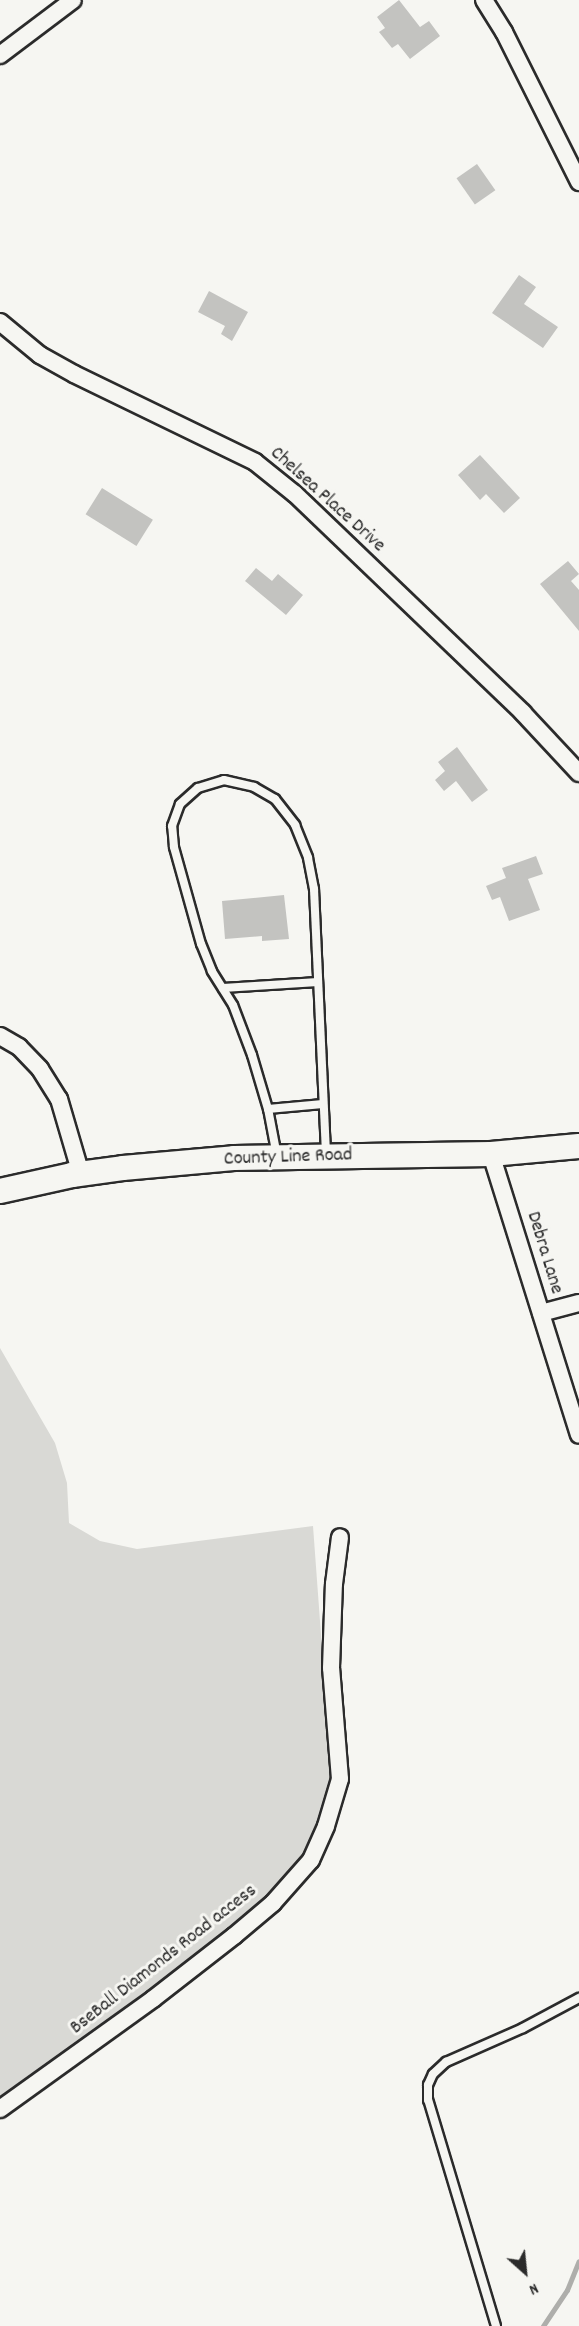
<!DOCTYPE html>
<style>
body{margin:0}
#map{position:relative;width:579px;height:2326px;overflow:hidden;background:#f6f6f2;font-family:Dekko,sans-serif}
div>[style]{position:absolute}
.green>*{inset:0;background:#d9d9d5}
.stream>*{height:5px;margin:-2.5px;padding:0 2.5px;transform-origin:2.5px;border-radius:2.5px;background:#aeaeab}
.building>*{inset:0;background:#c3c3c0;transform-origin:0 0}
.roads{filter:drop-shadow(2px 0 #2b2b2b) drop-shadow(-2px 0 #2b2b2b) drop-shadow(0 2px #2b2b2b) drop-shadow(0 -2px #2b2b2b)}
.lane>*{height:8px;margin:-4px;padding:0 4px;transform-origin:4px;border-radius:4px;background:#f6f6f2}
.street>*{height:16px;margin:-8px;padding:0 8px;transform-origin:8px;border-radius:8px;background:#f6f6f2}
.secondary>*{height:24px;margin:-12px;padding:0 12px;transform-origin:12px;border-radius:12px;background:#f6f6f2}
span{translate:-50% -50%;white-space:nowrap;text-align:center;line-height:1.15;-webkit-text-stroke:6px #f6f6f2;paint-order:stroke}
.street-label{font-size:20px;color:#2b2b2b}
.north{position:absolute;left:495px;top:2242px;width:60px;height:60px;-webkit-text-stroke:4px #f6f6f2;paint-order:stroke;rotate:153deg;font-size:16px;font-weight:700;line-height:24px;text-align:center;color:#2b2b2b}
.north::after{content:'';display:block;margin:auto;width:21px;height:27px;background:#2b2b2b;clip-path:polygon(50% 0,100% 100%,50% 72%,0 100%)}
</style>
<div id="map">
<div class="green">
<div style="clip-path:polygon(0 1348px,55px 1443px,67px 1483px,69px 1523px,100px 1541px,137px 1549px,313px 1526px,332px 1784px,316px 1844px,269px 1901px,60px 2061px,0 2099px)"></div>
</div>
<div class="stream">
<div style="left:543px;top:2326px;width:43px;rotate:-56.3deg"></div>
<div style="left:567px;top:2290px;width:31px;rotate:-68deg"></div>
</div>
<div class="building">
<div style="clip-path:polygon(399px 0,420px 27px,429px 21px,440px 36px,410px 59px,398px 44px,392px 48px,379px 32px,385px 28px,377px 17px)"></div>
<div style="left:477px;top:164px;width:32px;height:25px;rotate:55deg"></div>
<div style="clip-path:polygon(519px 275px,536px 287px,524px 304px,558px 327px,543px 348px,492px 313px)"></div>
<div style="clip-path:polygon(209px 291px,248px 312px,232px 341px,221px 334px,225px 326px,198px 312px)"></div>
<div style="clip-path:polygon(480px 455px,520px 498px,504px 513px,486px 494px,480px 500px,458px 475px)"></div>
<div style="left:102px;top:488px;width:60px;height:31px;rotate:32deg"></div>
<div style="clip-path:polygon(568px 561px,579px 574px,571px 581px,579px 590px,579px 631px,540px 584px)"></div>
<div style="clip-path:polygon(256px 568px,272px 581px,278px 574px,303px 595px,286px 615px,245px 581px)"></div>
<div style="clip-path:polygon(457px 747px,488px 790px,472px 802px,456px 781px,444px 791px,435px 780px,445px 771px,438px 762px)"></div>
<div style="clip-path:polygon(536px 856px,543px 874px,528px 879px,540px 910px,509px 921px,500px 897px,492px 900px,486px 886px,506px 878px,502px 868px)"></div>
<div style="clip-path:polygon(284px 895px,289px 939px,262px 941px,262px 936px,225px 939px,222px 901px)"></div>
</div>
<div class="roads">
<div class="lane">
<div style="left:223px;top:988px;width:95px;rotate:-3.6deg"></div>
<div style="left:268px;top:1109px;width:55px;rotate:-5.2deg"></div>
<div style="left:277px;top:1156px;width:48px;rotate:-100.8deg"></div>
<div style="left:268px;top:1109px;width:56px;rotate:-106.5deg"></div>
<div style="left:252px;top:1055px;width:53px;rotate:-110.8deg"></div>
<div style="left:233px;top:1005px;width:40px;rotate:-122deg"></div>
<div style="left:212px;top:971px;width:29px;rotate:-112deg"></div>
<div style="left:201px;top:944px;width:101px;rotate:-105.6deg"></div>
<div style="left:174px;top:847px;width:21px;rotate:-95deg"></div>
<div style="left:172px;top:826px;width:23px;rotate:-70deg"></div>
<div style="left:180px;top:804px;width:24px;rotate:-42deg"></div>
<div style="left:198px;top:788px;width:27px;rotate:-17deg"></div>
<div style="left:224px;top:780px;width:31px;rotate:13deg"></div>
<div style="left:254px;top:787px;width:24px;rotate:30deg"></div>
<div style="left:275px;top:799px;width:33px;rotate:52deg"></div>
<div style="left:295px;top:825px;width:35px;rotate:68deg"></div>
<div style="left:308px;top:858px;width:32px;rotate:79deg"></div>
<div style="left:314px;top:889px;width:264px;rotate:87.4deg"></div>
<div style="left:496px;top:2326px;width:236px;rotate:-106.7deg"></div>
<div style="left:428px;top:2100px;width:15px;rotate:-90deg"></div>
<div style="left:428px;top:2085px;width:12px;rotate:-66deg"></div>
<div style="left:433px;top:2074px;width:18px;rotate:-43deg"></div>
<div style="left:446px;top:2062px;width:84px;rotate:-23.8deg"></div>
<div style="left:523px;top:2028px;width:64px;rotate:-28.2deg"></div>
</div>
<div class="street">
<div style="left:484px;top:0;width:38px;rotate:58deg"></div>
<div style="left:504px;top:32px;width:168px;rotate:63.4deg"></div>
<div style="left:0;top:55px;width:91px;rotate:-37deg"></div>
<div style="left:0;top:322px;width:52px;rotate:39.5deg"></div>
<div style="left:40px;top:355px;width:39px;rotate:29deg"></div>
<div style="left:74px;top:374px;width:201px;rotate:25.9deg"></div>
<div style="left:255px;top:462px;width:51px;rotate:38.7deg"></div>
<div style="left:295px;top:494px;width:316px;rotate:43.8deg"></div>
<div style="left:523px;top:713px;width:82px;rotate:47deg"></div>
<div style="left:0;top:1036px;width:22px;rotate:30deg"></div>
<div style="left:19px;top:1047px;width:30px;rotate:46deg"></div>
<div style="left:40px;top:1069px;width:36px;rotate:58deg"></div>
<div style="left:59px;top:1099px;width:78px;rotate:73.7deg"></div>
<div style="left:491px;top:1154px;width:294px;rotate:72.6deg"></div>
<div style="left:541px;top:1313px;width:39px;rotate:-15deg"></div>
<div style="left:0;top:2109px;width:188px;rotate:-35.7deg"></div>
<div style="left:153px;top:1999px;width:103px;rotate:-37.9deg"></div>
<div style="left:234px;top:1936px;width:51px;rotate:-40.2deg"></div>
<div style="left:273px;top:1903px;width:57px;rotate:-48.5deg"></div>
<div style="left:311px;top:1860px;width:37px;rotate:-66deg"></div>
<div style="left:326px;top:1826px;width:49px;rotate:-73.4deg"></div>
<div style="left:340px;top:1779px;width:111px;rotate:-94.6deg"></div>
<div style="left:331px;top:1668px;width:84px;rotate:-88deg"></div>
<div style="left:334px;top:1584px;width:47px;rotate:-82.7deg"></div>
</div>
<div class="secondary">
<div style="left:0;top:1191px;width:74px;rotate:-12.5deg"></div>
<div style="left:72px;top:1175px;width:51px;rotate:-7.8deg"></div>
<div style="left:123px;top:1168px;width:111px;rotate:-5.1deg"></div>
<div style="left:234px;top:1158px;width:257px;rotate:-0.9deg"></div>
<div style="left:491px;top:1154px;width:88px;rotate:-5.2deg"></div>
</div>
</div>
<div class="street-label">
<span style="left:327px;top:500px;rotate:42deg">Chelsea Place Drive</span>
<span style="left:288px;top:1158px;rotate:-2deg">County Line Road</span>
<span style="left:544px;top:1253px;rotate:73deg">Debra Lane</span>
<span style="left:164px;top:1960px;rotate:-38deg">BseBall Diamonds Road access</span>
</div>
<div class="north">N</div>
</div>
